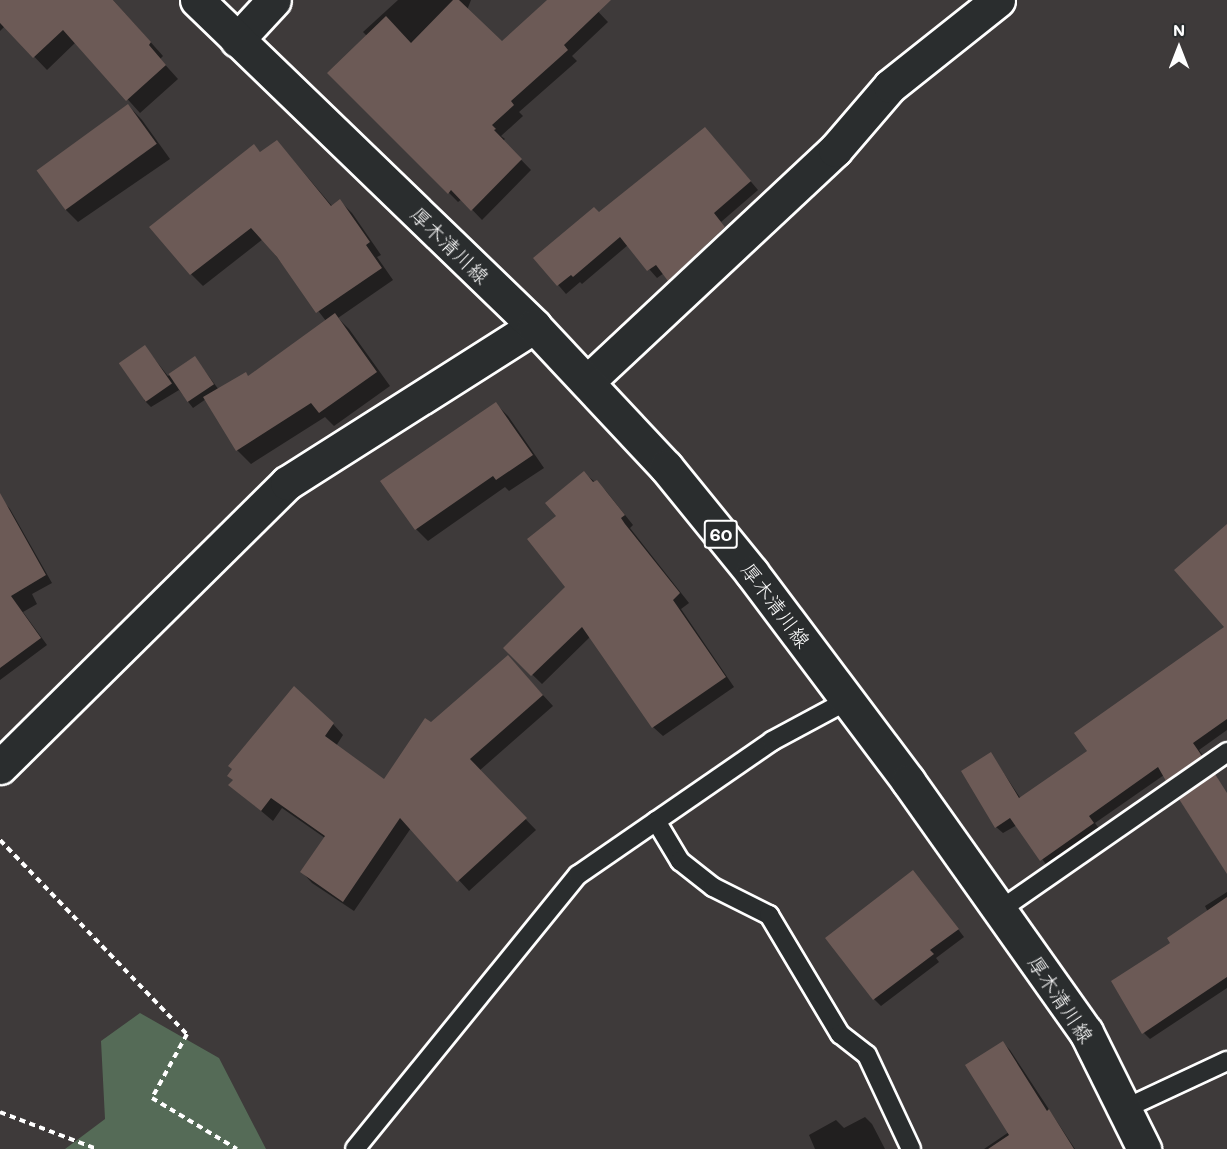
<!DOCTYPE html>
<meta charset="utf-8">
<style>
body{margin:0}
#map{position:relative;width:1227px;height:1149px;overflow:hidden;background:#3e3a3a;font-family:Mali,"Klee One",sans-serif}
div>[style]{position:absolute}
.green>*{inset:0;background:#556b57}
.shadow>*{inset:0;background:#0007}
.building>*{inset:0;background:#6c5a56;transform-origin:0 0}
.path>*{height:4px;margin-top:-2px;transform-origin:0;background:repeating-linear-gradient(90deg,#fff 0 6px,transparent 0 10.5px)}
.roads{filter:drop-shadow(2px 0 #fff) drop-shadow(-2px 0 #fff) drop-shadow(0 2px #fff) drop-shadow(0 -2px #fff)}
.lane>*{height:18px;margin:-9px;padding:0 9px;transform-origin:9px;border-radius:9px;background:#2a2d2e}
.street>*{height:33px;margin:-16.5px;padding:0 16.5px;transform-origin:16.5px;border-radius:16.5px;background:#2a2d2e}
.primary>*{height:33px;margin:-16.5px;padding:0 16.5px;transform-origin:16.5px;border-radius:16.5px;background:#2a2d2e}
span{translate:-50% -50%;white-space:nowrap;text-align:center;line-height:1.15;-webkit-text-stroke:4.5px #2a2d2e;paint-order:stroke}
.shield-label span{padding:2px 4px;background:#2a2d2e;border:2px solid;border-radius:4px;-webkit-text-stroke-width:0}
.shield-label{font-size:18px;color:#fff;font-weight:700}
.street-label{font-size:20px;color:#fff}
.north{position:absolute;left:1149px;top:18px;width:60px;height:60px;-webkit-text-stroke:4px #2a2d2e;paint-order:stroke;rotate:0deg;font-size:16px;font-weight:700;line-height:24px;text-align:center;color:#fff}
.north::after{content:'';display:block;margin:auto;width:21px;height:27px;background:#fff;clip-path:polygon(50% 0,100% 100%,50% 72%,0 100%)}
</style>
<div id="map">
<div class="green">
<div style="clip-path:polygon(140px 1013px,219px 1058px,266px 1149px,65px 1149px,105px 1119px,101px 1041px)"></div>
</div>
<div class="shadow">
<div style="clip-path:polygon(0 0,113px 0,163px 56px,160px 59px,178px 79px,140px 113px,76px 42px,47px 70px,5px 26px,0 31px)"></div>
<div style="clip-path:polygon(398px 0,471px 0,467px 10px,502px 43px,549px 0,587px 0,608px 22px,572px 56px,577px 61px,519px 112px,523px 116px,501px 136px,505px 139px,503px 141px,531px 170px,482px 220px,462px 199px,458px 202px,330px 73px,367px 36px,363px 32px)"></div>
<div style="clip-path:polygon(128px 105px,142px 120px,170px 159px,78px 222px,64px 208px)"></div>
<div style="clip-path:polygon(713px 137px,758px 190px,721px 222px,732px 236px,677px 288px,664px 273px,657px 278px,628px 245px,582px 284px,580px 282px,566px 294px,535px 258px)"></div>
<div style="clip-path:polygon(277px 141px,332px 206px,340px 201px,352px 213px,381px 255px,377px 257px,393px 280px,338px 318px,349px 329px,390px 386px,334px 426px,325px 417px,251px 464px,237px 450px,206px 399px,193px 408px,179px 390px,151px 407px,144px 400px,145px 347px,168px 376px,195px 358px,219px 390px,249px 377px,326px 321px,263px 239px,203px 286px,191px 274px,254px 146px,261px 153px)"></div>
<div style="clip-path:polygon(496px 404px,508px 416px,544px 468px,509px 491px,505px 487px,428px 541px,416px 529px,383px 481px)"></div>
<div style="clip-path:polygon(584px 473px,606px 491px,633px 525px,630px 528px,689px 603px,681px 609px,734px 687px,663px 736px,653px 727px,591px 636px,542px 684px,505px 648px,567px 587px,558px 516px)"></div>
<div style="clip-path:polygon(4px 502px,10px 509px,52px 583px,32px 594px,37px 604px,23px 612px,47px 645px,0 680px,0 506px)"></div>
<div style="clip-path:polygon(508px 657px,553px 706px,479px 771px,536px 830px,469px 891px,411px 828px,354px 911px,312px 883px,302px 872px,325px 838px,282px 808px,273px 821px,230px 785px,333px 724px,343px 735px,336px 746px,384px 781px,431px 724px)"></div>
<div style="clip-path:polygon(1227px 659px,1227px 730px,1199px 750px,1208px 763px,1174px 786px,1164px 775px,1095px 823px,1100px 830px,1048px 867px,1017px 825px,1003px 833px,996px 827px,991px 754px,1021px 799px)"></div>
<div style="clip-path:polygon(920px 879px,964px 937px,936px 958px,939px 962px,881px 1006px,874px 999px)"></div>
<div style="clip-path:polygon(1227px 892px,1227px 988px,1150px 1039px,1144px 1033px,1208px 912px,1205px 906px)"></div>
<div style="clip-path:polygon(1003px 1043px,1010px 1050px,1075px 1149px,984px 1149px,1009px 1132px)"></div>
<div style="clip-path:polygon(865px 1117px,872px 1124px,885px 1149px,815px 1149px,809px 1135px,836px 1120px,844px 1128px)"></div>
</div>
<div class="building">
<div style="clip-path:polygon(0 0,113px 0,151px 42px,149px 45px,166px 65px,126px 101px,63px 30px,33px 58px,0 23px)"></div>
<div style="clip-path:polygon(453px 0,459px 0,502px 41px,547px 0,611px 0,564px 45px,568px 50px,511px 101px,514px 105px,492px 125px,496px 129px,494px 130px,522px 159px,471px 211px,451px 190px,448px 194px,327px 73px,386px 16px,411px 43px)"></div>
<div style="left:128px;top:104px;width:49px;height:113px;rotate:54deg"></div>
<div style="clip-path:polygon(705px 127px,751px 181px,714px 213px,725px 227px,668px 281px,656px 265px,647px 271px,620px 237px,573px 277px,571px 275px,557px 286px,533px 258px,594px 207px,599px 212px)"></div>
<div style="clip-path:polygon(277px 140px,331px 206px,340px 199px,370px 242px,366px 245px,382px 268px,316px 313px,277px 257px,251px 228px,190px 275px,149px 227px,254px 144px,260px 152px)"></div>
<div style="clip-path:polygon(335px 313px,377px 372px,319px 413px,311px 403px,236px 451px,203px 397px,246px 372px,248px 376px)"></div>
<div style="left:145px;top:345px;width:47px;height:32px;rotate:55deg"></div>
<div style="left:195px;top:356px;width:34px;height:32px;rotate:56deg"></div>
<div style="clip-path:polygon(496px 402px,533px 455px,496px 480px,493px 476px,415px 530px,380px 481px)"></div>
<div style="clip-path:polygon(584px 471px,593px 482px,597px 480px,625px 515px,621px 518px,625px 524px,680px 593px,673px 600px,726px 677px,652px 728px,582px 627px,531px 676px,503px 648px,565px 587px,527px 539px,556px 516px,545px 503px)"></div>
<div style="clip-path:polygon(0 493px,46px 575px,11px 596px,41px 638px,0 668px)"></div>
<div style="clip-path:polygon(1227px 524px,1227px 719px,1193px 743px,1202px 756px,1166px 781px,1158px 767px,1089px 816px,1094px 823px,1040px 861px,1010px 818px,995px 828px,961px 771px,991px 752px,1019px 798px,1087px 751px,1074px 733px,1224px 627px,1174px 570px)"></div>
<div style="clip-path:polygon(508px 655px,543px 695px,470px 759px,527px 818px,457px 882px,400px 818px,343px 902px,300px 872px,325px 836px,271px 798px,261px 811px,228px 785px,233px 780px,227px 776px,232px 769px,228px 766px,294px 686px,334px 723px,325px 736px,384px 779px,425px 718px,431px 722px)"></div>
<div style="clip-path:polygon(1215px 774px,1227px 793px,1227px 874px,1179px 799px)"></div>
<div style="clip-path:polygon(913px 870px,959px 929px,930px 950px,934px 954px,873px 1000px,825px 938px)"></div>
<div style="clip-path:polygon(1227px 897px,1227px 977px,1142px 1034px,1111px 981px,1170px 943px,1167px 938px)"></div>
<div style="clip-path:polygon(1003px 1041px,1047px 1111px,1049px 1109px,1074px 1149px,988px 1149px,1009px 1135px,965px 1065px)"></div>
</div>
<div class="path">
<div style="left:0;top:840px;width:269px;rotate:46.1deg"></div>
<div style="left:187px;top:1034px;width:73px;rotate:118.7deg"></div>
<div style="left:152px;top:1098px;width:99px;rotate:31deg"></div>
<div style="left:0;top:1112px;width:104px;rotate:20.9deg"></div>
</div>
<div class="roads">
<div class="lane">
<div style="left:656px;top:821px;width:47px;rotate:59deg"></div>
<div style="left:680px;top:861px;width:42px;rotate:38.2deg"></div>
<div style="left:713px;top:887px;width:63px;rotate:26.6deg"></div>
<div style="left:769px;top:915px;width:139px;rotate:59.2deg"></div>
<div style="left:840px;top:1034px;width:34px;rotate:38deg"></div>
<div style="left:867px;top:1055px;width:104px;rotate:64.9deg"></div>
<div style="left:1000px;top:910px;width:277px;rotate:-34.8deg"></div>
<div style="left:1124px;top:1109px;width:114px;rotate:-25deg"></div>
<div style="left:355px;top:1149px;width:353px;rotate:-50.9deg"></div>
<div style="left:578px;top:875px;width:236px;rotate:-34.6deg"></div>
<div style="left:772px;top:741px;width:86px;rotate:-28.3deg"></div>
</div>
<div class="street">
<div style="left:237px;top:40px;width:54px;rotate:-47.2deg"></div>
<div style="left:587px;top:382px;width:340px;rotate:-43.1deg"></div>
<div style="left:835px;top:150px;width:84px;rotate:-49.3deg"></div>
<div style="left:890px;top:86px;width:138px;rotate:-38.5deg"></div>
<div style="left:0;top:767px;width:404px;rotate:-44.7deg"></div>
<div style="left:287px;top:483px;width:293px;rotate:-32.4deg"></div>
</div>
<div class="primary">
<div style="left:197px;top:0;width:469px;rotate:44deg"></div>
<div style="left:534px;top:326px;width:193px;rotate:46.9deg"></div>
<div style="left:666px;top:467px;width:136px;rotate:50.9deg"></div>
<div style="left:752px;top:573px;width:260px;rotate:53.1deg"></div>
<div style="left:908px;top:781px;width:308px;rotate:54.7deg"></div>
<div style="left:1086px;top:1032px;width:131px;rotate:63.6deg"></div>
</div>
</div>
<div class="shield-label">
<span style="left:721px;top:534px">60</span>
</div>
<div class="street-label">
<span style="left:450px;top:245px;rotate:44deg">厚木清川線</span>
<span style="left:776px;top:605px;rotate:53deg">厚木清川線</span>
<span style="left:1061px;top:999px;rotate:56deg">厚木清川線</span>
</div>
<div class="north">N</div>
</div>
